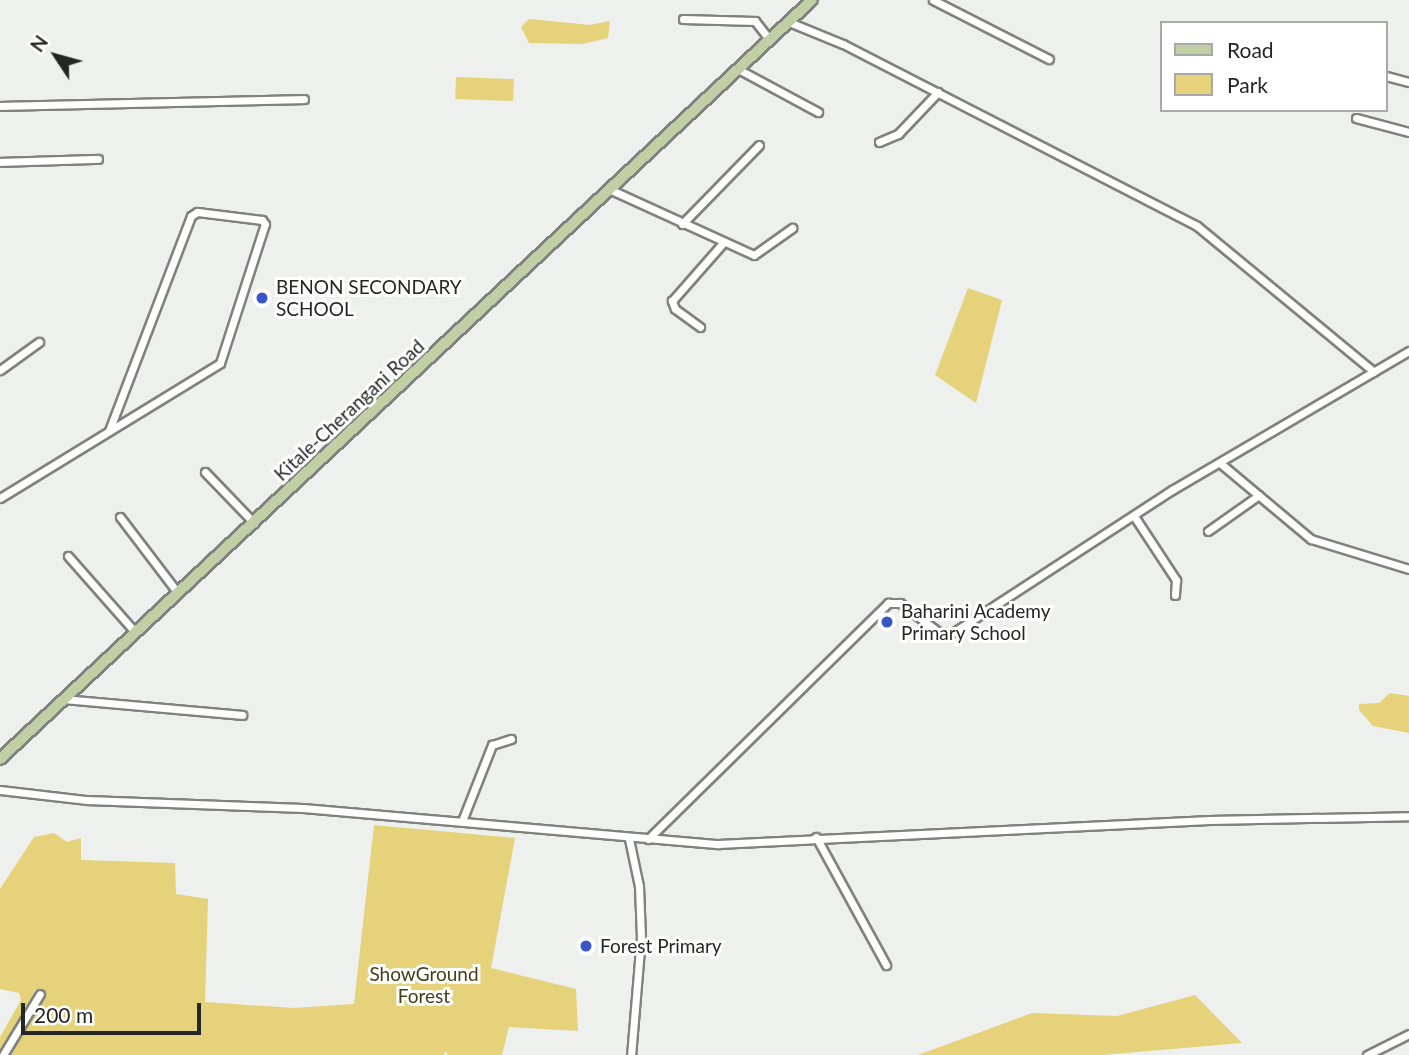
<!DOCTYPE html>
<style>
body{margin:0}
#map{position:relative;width:1409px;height:1055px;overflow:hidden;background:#edf0ed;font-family:Lato,sans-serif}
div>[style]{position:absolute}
.green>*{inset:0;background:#e5d27b;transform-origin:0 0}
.roads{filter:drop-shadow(2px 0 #7f827f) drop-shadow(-2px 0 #7f827f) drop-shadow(0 2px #7f827f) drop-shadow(0 -2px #7f827f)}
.minor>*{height:7px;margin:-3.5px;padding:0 3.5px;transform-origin:3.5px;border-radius:3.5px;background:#fff}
.major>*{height:10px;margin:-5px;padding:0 5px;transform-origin:5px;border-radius:5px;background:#c2cea4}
.dots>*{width:19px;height:19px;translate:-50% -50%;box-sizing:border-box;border:4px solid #fff;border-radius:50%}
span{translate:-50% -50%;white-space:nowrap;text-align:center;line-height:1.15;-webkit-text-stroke:6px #fff;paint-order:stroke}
.poi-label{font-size:19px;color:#252725}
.left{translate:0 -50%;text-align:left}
.street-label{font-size:19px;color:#252725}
.park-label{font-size:19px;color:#453d18}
.legend{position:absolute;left:1160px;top:21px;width:228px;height:91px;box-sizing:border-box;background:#fff;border:2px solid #a8a9a8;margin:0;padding:9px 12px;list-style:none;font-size:21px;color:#252725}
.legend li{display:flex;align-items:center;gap:14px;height:35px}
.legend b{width:35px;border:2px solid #a8a9a8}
.north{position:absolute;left:21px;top:21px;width:70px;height:70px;-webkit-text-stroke:5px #fff;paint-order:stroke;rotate:306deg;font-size:19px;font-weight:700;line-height:28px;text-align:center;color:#252725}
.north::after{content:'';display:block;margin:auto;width:24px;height:32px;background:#252725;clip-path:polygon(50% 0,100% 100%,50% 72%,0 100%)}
.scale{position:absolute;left:21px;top:1003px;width:180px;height:32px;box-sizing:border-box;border:4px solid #252725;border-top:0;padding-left:9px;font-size:21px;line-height:24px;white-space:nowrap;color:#252725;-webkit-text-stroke:5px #fff;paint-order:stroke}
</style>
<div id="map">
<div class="green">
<div style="clip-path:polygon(529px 19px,590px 25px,610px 21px,608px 38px,583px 44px,529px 43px,521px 27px)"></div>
<div style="left:456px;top:77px;width:58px;height:22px;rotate:2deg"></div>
<div style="clip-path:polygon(968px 288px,1002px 300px,976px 403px,935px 375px)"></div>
<div style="clip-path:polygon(1390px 693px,1409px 696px,1409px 733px,1373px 726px,1359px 710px,1359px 704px,1379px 703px)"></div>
<div style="clip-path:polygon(374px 825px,515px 838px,491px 968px,576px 989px,578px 1031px,509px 1027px,502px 1055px,448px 1055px,445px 1051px,444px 1055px,8px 1055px,40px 1000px,43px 992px,35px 990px,0 1055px,0 1037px,21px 1000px,19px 993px,0 989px,0 889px,34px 837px,54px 833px,67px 842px,81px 838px,81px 860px,175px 863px,176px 894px,208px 899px,205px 1002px,294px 1008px,354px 1004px)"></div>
<div style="clip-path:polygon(1195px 995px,1242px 1043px,1102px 1055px,918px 1055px,1032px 1013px,1117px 1016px)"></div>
</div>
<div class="roads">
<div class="minor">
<div style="left:933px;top:0;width:130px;rotate:27deg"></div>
<div style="left:683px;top:19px;width:72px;rotate:1.6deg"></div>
<div style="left:755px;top:21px;width:24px;rotate:52deg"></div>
<div style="left:789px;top:22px;width:58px;rotate:22.2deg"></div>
<div style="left:843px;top:44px;width:398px;rotate:27.2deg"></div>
<div style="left:1197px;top:226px;width:229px;rotate:39.5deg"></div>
<div style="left:738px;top:69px;width:91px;rotate:28.3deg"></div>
<div style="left:1386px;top:76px;width:24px;rotate:15deg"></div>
<div style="left:0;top:106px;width:304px;rotate:-1.3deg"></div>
<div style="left:1356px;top:118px;width:55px;rotate:14.8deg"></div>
<div style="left:879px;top:142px;width:21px;rotate:-23deg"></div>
<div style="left:898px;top:134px;width:58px;rotate:-46.4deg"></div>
<div style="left:0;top:162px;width:98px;rotate:-1.8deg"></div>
<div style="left:609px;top:189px;width:159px;rotate:24.5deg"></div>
<div style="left:754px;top:255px;width:47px;rotate:-35.4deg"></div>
<div style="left:682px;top:224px;width:110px;rotate:-45.7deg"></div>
<div style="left:700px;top:327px;width:31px;rotate:-144deg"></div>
<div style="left:675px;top:309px;width:9px;rotate:-111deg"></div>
<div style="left:672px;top:301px;width:77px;rotate:-48.7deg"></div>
<div style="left:0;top:370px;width:48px;rotate:-35.7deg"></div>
<div style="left:1220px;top:463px;width:119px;rotate:39.9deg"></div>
<div style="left:1311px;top:539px;width:102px;rotate:17deg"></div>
<div style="left:205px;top:472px;width:71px;rotate:46.1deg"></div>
<div style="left:0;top:498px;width:258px;rotate:-31.5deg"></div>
<div style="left:220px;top:363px;width:146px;rotate:-72.1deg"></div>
<div style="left:265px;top:224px;width:5px;rotate:-127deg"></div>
<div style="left:262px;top:220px;width:65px;rotate:-173deg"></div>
<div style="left:197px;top:212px;width:7px;rotate:146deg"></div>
<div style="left:191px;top:216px;width:230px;rotate:110.9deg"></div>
<div style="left:1134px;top:516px;width:77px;rotate:56.7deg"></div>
<div style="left:1176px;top:580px;width:15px;rotate:94deg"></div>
<div style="left:120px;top:517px;width:96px;rotate:52.7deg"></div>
<div style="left:1208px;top:531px;width:62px;rotate:-35.2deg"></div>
<div style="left:68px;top:556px;width:101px;rotate:48.6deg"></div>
<div style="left:64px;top:699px;width:179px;rotate:5.1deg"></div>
<div style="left:0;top:790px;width:88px;rotate:6.6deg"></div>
<div style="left:87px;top:800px;width:216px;rotate:2.1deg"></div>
<div style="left:303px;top:808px;width:417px;rotate:5deg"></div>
<div style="left:718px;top:844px;width:492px;rotate:-2.8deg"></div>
<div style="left:1209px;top:820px;width:200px;rotate:-1.1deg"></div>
<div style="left:462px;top:821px;width:82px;rotate:-68.5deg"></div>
<div style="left:492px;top:745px;width:20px;rotate:-18deg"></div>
<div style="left:816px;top:837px;width:146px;rotate:61.3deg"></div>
<div style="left:629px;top:839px;width:48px;rotate:78deg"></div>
<div style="left:639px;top:886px;width:51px;rotate:87.8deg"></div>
<div style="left:641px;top:937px;width:118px;rotate:94.8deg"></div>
<div style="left:648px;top:839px;width:337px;rotate:-44.5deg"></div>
<div style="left:888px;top:603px;width:12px"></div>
<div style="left:900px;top:603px;width:50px;rotate:36.9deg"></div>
<div style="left:940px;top:633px;width:14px;rotate:-4deg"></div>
<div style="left:954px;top:632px;width:260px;rotate:-33.1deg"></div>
<div style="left:1172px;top:490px;width:275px;rotate:-30.4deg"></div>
<div style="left:3px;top:1055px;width:71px;rotate:-58.8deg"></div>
<div style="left:1367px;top:1055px;width:47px;rotate:-26.6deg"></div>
</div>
<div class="major">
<div style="left:0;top:759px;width:1111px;rotate:-43.07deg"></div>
</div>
</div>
<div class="dots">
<div style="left:262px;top:298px;background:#3955c7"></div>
<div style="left:887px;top:622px;background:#3955c7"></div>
<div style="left:586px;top:946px;background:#3955c7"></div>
</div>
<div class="poi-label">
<span class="left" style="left:276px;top:298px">BENON SECONDARY<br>SCHOOL</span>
<span class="left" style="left:901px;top:622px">Baharini Academy<br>Primary School</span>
<span class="left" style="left:600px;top:946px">Forest Primary</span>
</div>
<div class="street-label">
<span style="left:349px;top:410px;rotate:-43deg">Kitale-Cherangani Road</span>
</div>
<div class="park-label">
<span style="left:424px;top:985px">ShowGround<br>Forest</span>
</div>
<ul class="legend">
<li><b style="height:9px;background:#c2cea4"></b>Road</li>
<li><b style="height:19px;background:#e5d27b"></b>Park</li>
</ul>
<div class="north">N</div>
<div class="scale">200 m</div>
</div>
